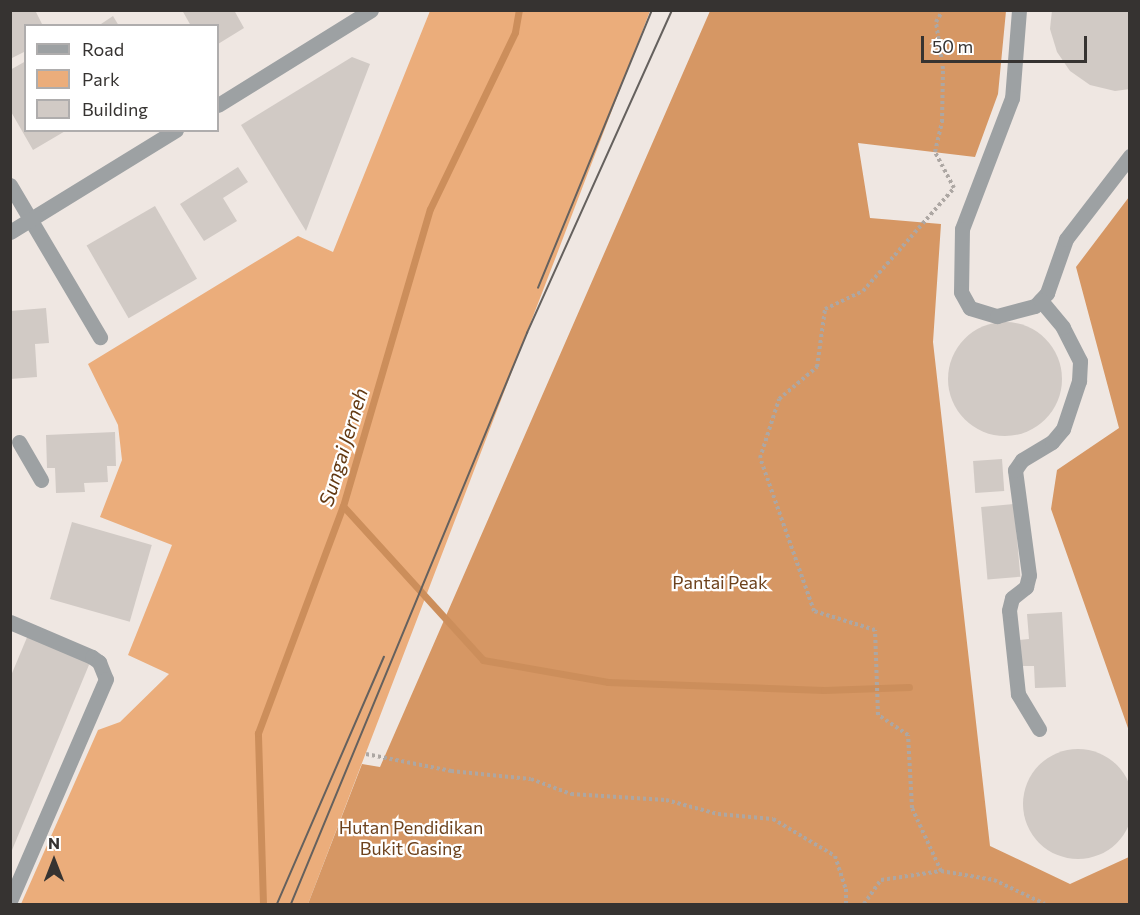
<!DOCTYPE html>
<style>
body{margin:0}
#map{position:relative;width:1140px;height:915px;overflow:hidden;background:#efe7e2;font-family:Commissioner,sans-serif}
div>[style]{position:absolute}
.green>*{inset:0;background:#ebad7b}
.forest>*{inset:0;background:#d69764}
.stream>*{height:7px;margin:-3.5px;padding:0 3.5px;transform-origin:3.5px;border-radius:3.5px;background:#cc8e5b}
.building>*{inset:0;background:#d1cac5;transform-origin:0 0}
.round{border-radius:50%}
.path>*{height:4px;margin-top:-2px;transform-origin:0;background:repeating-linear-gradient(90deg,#ada7a3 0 3px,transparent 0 6px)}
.minor>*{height:15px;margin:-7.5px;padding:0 7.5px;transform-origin:7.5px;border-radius:7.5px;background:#9da1a3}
.tram>*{height:1.5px;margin:-0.75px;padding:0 0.75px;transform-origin:0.75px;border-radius:0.75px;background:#65615e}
span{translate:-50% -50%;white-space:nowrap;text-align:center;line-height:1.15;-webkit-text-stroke:4.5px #fff;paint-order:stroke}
.park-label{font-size:18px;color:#6d421d}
.water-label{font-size:20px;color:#633912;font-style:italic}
.frame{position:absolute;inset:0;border:12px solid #363331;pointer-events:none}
.legend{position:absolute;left:24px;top:24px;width:195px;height:108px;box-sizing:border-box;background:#fff;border:2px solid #afadad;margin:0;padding:8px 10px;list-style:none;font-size:18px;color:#363331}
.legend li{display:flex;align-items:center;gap:12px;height:30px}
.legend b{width:30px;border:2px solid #afadad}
.north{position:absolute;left:24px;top:831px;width:60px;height:60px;-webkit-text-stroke:4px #fff;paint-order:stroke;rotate:0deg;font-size:16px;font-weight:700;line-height:24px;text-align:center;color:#363331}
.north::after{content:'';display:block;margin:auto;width:21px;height:27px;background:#363331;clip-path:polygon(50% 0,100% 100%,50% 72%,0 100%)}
.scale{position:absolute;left:921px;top:36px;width:166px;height:27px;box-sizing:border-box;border:3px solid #363331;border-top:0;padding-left:8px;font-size:18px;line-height:21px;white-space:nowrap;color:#363331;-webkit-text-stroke:4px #fff;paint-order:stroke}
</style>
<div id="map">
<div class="green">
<div style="clip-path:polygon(430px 11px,650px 11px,308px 904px,21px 904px,98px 730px,120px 722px,169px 674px,128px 655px,172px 545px,100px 517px,122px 460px,118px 425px,88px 364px,298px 236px,333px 252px)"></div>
</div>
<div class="forest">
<div style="clip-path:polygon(710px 11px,1006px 11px,998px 94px,975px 157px,858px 143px,870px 218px,941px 224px,933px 342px,990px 846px,1070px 884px,1129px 857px,1129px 904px,308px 904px,362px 764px,380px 767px)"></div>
<div style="clip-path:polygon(1129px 197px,1129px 731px,1051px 509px,1057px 470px,1119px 428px,1076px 267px)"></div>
</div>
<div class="stream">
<div style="left:343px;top:506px;width:208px;rotate:47.7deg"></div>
<div style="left:483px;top:660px;width:127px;rotate:10deg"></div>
<div style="left:608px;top:682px;width:216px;rotate:2.1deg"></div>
<div style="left:824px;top:690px;width:85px;rotate:-2deg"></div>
<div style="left:263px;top:904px;width:171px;rotate:-91.7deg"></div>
<div style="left:258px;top:733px;width:242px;rotate:-69.5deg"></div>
<div style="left:343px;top:506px;width:309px;rotate:-73.7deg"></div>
<div style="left:430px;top:209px;width:196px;rotate:-64.3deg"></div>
<div style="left:515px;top:32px;width:22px;rotate:-80deg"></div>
</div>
<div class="building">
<div style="clip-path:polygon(10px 10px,35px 10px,43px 26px,26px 26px,26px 51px,10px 59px)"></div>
<div style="clip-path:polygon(182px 10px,234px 10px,244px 28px,218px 44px,218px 26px,191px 26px)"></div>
<div style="clip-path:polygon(1052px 10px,1130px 10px,1130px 89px,1115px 91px,1090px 85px,1070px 71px,1057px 52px,1050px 29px)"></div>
<div style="clip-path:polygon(113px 16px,119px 26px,98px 26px)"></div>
<div style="clip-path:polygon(352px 57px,370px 64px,306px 231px,241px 125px)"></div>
<div style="clip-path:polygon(26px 61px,26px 130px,67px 130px,33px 150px,10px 110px,10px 70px)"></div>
<div style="clip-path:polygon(238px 167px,248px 182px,223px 198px,237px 221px,204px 241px,180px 204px)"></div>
<div style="left:155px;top:206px;width:84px;height:79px;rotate:60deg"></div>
<div style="clip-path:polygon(46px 308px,49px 343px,35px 344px,37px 377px,10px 379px,10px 311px)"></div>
<div class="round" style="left:948px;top:322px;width:114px;height:114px"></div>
<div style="clip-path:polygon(115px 432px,116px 466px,107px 466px,108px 482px,84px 483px,85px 492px,56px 493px,55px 468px,47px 468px,46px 435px)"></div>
<div style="left:1002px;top:459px;width:32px;height:29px;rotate:86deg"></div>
<div style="left:1014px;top:504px;width:73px;height:33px;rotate:85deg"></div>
<div style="left:72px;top:522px;width:83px;height:80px;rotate:16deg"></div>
<div style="clip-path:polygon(1062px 612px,1066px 687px,1035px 688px,1034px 666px,1020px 666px,1019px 640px,1029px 639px,1027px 614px)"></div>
<div style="clip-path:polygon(28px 635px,91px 660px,10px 855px,10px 678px)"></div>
<div class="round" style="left:1023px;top:749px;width:110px;height:110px"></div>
</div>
<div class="path">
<div style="left:366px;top:754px;width:87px;rotate:11.3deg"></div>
<div style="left:451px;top:771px;width:80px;rotate:5.7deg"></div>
<div style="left:531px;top:779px;width:43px;rotate:20.6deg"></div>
<div style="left:571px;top:794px;width:95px;rotate:3.6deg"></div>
<div style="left:666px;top:800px;width:54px;rotate:15.1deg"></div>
<div style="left:718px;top:814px;width:55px;rotate:5.2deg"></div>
<div style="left:773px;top:819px;width:72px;rotate:30.8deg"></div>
<div style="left:835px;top:856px;width:35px;rotate:72deg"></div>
<div style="left:846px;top:889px;width:15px;rotate:90deg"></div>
<div style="left:941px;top:871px;width:69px;rotate:-114.7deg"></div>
<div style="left:912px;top:808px;width:73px;rotate:-93.1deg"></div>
<div style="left:908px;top:735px;width:36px;rotate:-146deg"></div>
<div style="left:878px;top:715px;width:85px;rotate:-92deg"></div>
<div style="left:875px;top:630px;width:64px;rotate:-162.7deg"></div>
<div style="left:814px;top:611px;width:162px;rotate:-109.4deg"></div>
<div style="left:760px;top:458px;width:62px;rotate:-72.1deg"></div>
<div style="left:779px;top:399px;width:50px;rotate:-40.1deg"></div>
<div style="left:817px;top:367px;width:59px;rotate:-82.1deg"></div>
<div style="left:825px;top:309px;width:42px;rotate:-25.3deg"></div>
<div style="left:863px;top:291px;width:137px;rotate:-48.5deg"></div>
<div style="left:954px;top:188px;width:41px;rotate:-117.8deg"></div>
<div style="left:935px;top:152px;width:31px;rotate:-77deg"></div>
<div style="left:942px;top:122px;width:53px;rotate:-88.9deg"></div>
<div style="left:943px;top:69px;width:48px;rotate:-98.5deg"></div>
<div style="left:936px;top:22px;width:14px;rotate:-60deg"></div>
<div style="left:864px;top:904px;width:29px;rotate:-55deg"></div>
<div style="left:881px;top:880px;width:61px;rotate:-8.5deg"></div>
<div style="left:941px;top:871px;width:54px;rotate:9.6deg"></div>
<div style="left:994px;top:880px;width:56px;rotate:25.2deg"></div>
</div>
<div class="minor">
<div style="left:1019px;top:10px;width:88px;rotate:94.5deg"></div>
<div style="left:1012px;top:98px;width:140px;rotate:110.9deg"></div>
<div style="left:962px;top:229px;width:63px;rotate:90.9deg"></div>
<div style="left:961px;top:292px;width:18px;rotate:61deg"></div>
<div style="left:970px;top:308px;width:28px;rotate:17deg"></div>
<div style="left:997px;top:316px;width:39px;rotate:-15deg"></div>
<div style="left:1035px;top:306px;width:18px;rotate:-47deg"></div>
<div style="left:1047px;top:293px;width:57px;rotate:-70.6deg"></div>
<div style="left:1066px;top:239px;width:105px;rotate:-52.4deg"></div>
<div style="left:218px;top:105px;width:180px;rotate:-31.8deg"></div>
<div style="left:10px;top:185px;width:177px;rotate:59.4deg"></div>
<div style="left:10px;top:232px;width:195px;rotate:-31.6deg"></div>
<div style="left:19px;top:442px;width:44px;rotate:59.9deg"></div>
<div style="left:10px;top:622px;width:89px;rotate:23.1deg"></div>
<div style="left:92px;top:657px;width:9px;rotate:36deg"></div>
<div style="left:99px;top:662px;width:18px;rotate:68deg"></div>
<div style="left:106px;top:679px;width:242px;rotate:113.4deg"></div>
<div style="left:1039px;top:729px;width:41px;rotate:-121deg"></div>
<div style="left:1018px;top:694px;width:84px;rotate:-96.1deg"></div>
<div style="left:1009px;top:610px;width:12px;rotate:-76deg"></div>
<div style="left:1012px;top:598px;width:18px;rotate:-38deg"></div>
<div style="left:1026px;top:587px;width:12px;rotate:-76deg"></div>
<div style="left:1029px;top:575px;width:106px;rotate:-97.6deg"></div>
<div style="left:1015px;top:470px;width:12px;rotate:-55deg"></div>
<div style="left:1022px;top:460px;width:35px;rotate:-31deg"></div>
<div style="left:1052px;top:442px;width:17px;rotate:-50deg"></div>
<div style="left:1063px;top:429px;width:51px;rotate:-71.6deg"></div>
<div style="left:1079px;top:381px;width:20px;rotate:-87deg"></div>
<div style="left:1080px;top:361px;width:38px;rotate:-117deg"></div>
<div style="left:1063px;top:327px;width:35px;rotate:-130deg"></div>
</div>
<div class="tram">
<div style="left:538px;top:288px;width:300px;rotate:-67.7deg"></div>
<div style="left:277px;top:904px;width:269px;rotate:-66.6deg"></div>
<div style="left:291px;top:904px;width:618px;rotate:-67.54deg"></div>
<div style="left:527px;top:333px;width:354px;rotate:-65.8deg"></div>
</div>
<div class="park-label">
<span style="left:720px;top:582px">Pantai Peak</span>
<span style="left:411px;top:838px">Hutan Pendidikan<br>Bukit Gasing</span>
</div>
<div class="water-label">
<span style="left:343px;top:447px;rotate:-73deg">Sungai Jerneh</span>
</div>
<div class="frame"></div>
<ul class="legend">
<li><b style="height:8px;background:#9da1a3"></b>Road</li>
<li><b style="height:16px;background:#ebad7b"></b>Park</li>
<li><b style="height:16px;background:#d1cac5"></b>Building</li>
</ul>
<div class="north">N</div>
<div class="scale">50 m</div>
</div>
